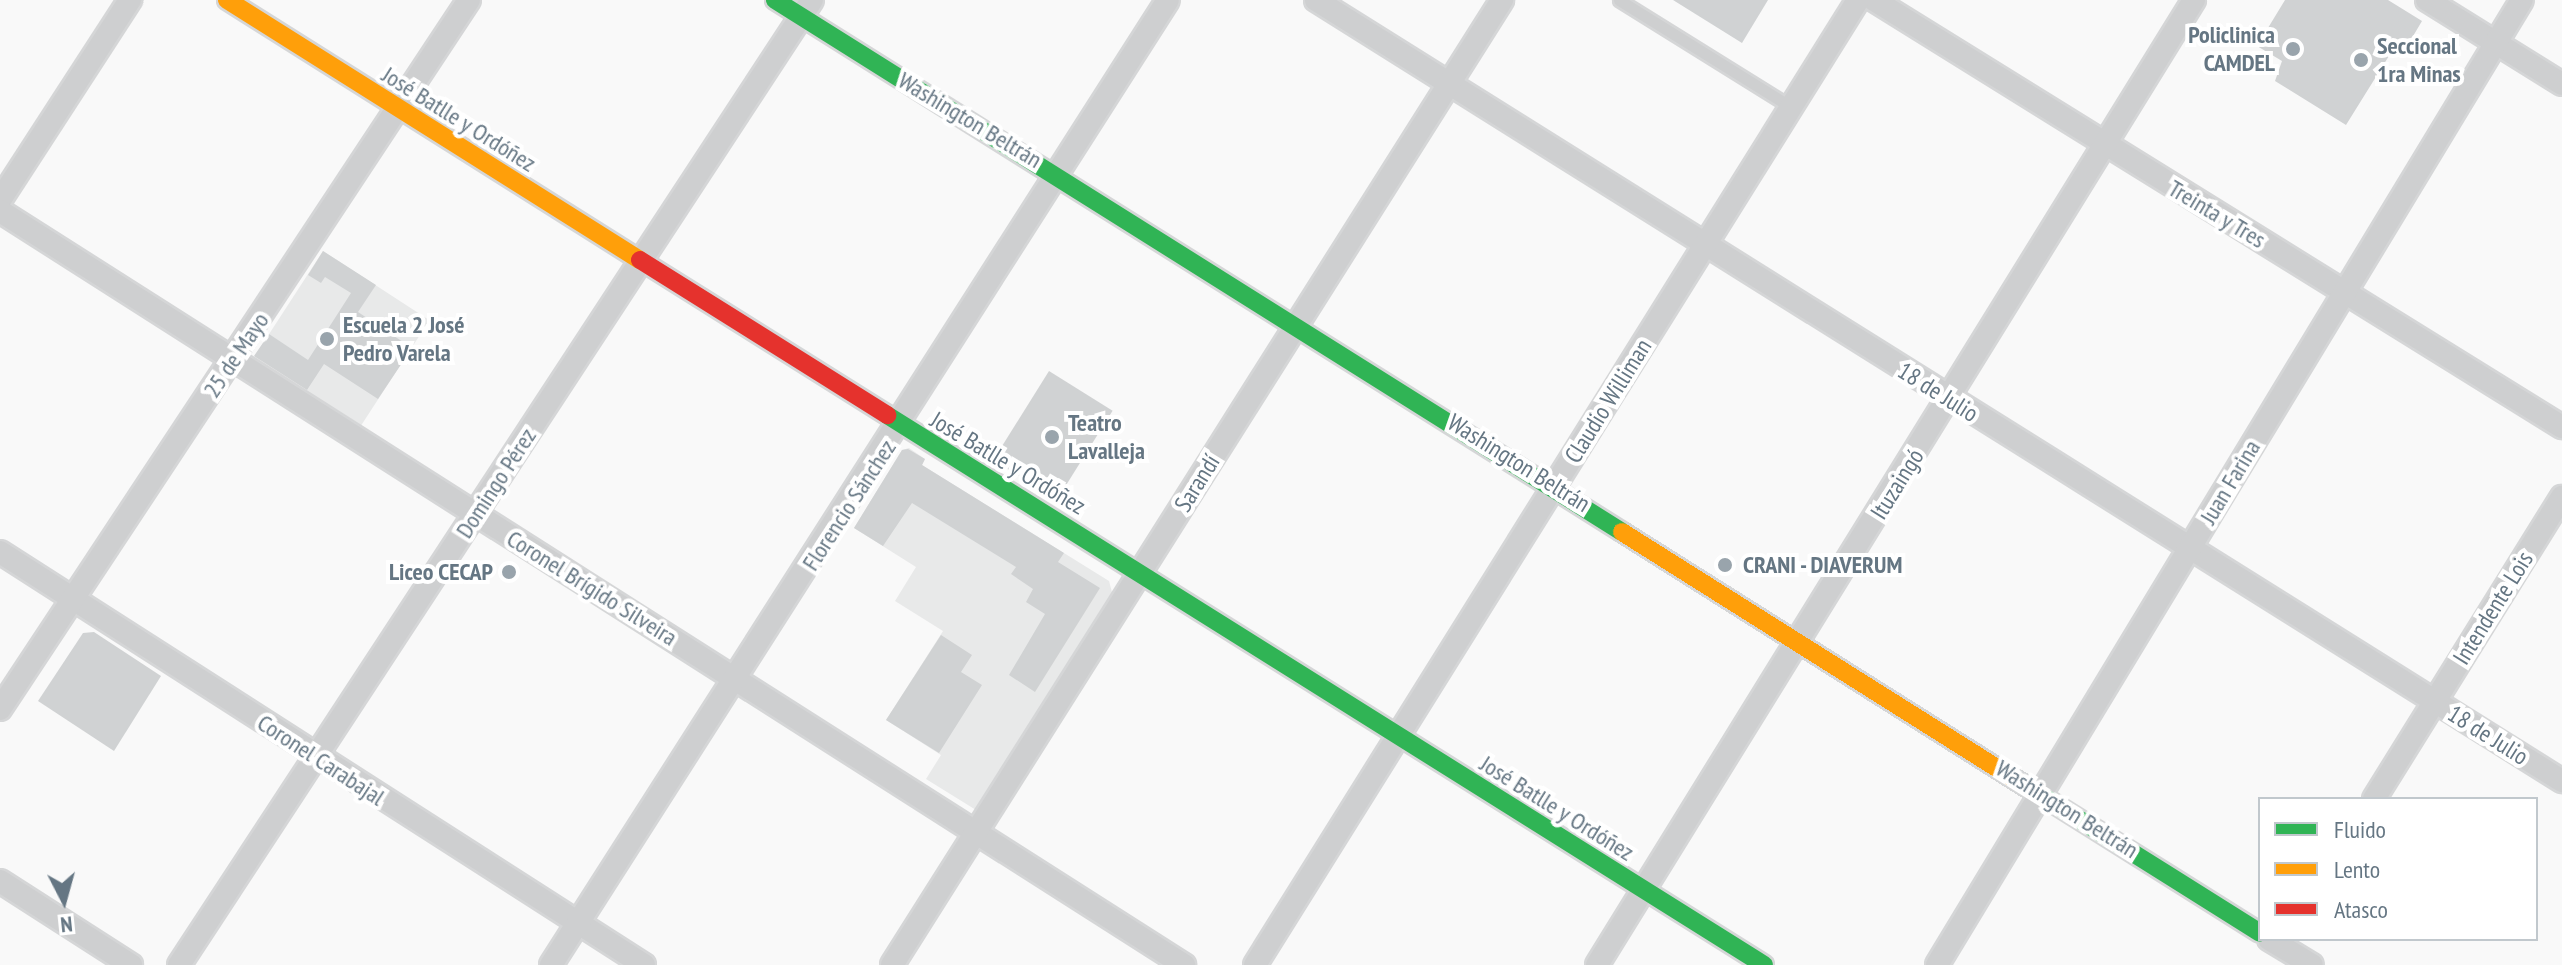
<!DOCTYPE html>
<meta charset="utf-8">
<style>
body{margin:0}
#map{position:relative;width:2562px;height:965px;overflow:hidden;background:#f9f9f9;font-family:"PT Sans Narrow",sans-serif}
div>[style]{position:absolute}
.built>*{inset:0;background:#e8e9e9;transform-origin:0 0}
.building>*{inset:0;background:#d0d2d3;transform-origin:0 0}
.roads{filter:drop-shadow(2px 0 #d5d6d7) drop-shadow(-2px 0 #d5d6d7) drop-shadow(0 2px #d5d6d7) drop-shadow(0 -2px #d5d6d7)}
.lane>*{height:11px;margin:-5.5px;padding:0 5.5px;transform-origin:5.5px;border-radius:5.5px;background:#cecfd0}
.street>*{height:22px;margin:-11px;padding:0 11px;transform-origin:11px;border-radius:11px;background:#cecfd0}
.fast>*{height:18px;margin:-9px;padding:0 9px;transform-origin:9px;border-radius:9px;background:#30b455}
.slow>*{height:18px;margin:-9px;padding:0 9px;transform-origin:9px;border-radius:9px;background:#ff9f0a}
.jam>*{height:18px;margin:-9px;padding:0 9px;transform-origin:9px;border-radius:9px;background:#e5322d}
.dots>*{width:22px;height:22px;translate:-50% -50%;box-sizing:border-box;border:4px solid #fff;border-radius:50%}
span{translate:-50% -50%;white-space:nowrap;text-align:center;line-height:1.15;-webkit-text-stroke:8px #fff;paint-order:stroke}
.poi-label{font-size:24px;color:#657683;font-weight:700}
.right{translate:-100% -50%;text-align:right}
.left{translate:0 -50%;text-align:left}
.street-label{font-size:24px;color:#657683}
.legend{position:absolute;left:2258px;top:797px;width:280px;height:144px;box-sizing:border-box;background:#fff;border:2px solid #c1c8cd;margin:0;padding:10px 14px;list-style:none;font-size:24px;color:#657683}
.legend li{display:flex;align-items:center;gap:16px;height:40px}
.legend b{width:40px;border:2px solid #c1c8cd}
.north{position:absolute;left:24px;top:861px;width:80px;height:80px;-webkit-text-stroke:6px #fff;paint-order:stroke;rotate:174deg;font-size:22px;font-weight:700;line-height:32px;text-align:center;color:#657683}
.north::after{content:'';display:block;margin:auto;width:28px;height:36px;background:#657683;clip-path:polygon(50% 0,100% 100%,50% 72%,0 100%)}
</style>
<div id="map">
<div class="built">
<div style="left:323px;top:251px;width:127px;height:128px;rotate:33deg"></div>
<div style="clip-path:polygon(909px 448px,925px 459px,922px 465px,1109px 581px,1113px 596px,976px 810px,926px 779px,941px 755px,886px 720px,943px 631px,895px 601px,916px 567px,854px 528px,902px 450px)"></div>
</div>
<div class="building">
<div style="clip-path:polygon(1673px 0,1768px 0,1742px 43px)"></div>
<div style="clip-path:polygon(2285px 0,2388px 0,2422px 21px,2406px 48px,2397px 43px,2346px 125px,2275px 81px,2282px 61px,2257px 46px)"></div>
<div style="clip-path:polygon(323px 251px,376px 285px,358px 312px,412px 348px,378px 399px,324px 364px,307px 390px,254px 356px,269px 334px,308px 360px,351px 293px,325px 277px,321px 283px,308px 275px)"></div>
<div style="left:1049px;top:371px;width:75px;height:105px;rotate:32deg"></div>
<div style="clip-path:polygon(908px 449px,925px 459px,922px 465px,1064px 553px,1058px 562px,1100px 588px,1035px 692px,1009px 675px,1045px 614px,1026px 602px,1033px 589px,1011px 574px,1016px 567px,912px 503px,883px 546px,854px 528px,902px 450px)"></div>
<div style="clip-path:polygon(94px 632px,161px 676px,114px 751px,38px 701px,83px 633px)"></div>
<div style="clip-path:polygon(941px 635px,972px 655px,961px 672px,982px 685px,939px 753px,886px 720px)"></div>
</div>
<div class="roads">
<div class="lane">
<div style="left:1619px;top:0;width:203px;rotate:31.9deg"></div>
</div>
<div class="street">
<div style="left:1316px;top:0;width:1471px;rotate:32.08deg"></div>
<div style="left:1874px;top:0;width:810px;rotate:31.83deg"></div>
<div style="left:2427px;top:0;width:159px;rotate:31.9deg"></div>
<div style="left:0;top:200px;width:239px;rotate:-57deg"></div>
<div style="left:0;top:211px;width:1404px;rotate:32.49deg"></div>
<div style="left:0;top:552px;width:765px;rotate:32.67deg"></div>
<div style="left:0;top:709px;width:850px;rotate:-56.52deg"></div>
<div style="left:2374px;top:799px;width:356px;rotate:-58.1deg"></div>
<div style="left:0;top:881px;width:156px;rotate:32.7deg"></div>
<div style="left:2269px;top:939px;width:50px;rotate:31.2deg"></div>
<div style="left:179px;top:965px;width:1154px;rotate:-56.74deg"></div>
<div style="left:551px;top:965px;width:1145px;rotate:-57.41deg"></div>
<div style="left:892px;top:965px;width:1142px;rotate:-57.7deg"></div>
<div style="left:1255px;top:965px;width:1138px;rotate:-58deg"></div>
<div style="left:1597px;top:965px;width:1135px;rotate:-58.26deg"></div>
<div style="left:1937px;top:965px;width:1128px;rotate:-58.78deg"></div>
</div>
<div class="fast">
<div style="left:775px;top:0;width:1000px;rotate:32.13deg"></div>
<div style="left:887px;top:415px;width:1035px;rotate:32.09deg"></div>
<div style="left:2042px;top:796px;width:257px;rotate:32.1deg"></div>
</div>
<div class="slow">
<div style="left:227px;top:0;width:488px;rotate:32.2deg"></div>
<div style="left:1622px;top:532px;width:496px;rotate:32.2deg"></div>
</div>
<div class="jam">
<div style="left:640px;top:260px;width:292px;rotate:32.1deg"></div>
</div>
</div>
<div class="dots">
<div style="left:2293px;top:49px;background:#99a4ac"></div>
<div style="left:2361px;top:60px;background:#99a4ac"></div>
<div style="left:327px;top:339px;background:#99a4ac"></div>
<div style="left:1052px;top:437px;background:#99a4ac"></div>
<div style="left:1725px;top:565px;background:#99a4ac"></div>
<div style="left:509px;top:572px;background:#99a4ac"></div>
</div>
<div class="poi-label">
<span class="right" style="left:2275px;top:49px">Policlinica<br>CAMDEL</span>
<span class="left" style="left:2377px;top:60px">Seccional<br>1ra Minas</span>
<span class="left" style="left:343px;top:339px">Escuela 2 José<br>Pedro Varela</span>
<span class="left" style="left:1068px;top:437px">Teatro<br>Lavalleja</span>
<span class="left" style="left:1743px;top:565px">CRANI - DIAVERUM</span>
<span class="right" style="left:493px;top:572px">Liceo CECAP</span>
</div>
<div class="street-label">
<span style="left:459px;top:119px;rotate:32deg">José Batlle y Ordóñez</span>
<span style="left:970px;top:120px;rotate:31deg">Washington Beltrán</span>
<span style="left:2217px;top:214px;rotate:31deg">Treinta y Tres</span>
<span style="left:236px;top:355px;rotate:-56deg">25 de Mayo</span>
<span style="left:1938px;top:392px;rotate:32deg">18 de Julio</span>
<span style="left:1608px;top:401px;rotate:-58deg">Claudio Williman</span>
<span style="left:1008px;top:463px;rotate:31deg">José Batlle y Ordóñez</span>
<span style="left:1519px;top:463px;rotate:32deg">Washington Beltrán</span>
<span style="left:2230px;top:482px;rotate:-59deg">Juan Farina</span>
<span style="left:496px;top:483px;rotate:-57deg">Domingo Pérez</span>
<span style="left:1197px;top:483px;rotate:-58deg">Sarandí</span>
<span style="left:1897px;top:484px;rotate:-58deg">Ituzaingó</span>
<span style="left:849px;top:505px;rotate:-57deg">Florencio Sánchez</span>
<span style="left:592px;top:588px;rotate:32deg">Coronel Brígido Silveira</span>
<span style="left:2493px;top:608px;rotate:-58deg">Intendente Lois</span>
<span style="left:2488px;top:735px;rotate:32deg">18 de Julio</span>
<span style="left:321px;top:760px;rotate:33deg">Coronel Carabajal</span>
<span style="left:1557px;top:808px;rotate:32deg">José Batlle y Ordóñez</span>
<span style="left:2067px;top:809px;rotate:32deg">Washington Beltrán</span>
</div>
<ul class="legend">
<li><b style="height:10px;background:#30b455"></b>Fluido</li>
<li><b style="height:10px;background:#ff9f0a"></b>Lento</li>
<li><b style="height:10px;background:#e5322d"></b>Atasco</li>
</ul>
<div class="north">N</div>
</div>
